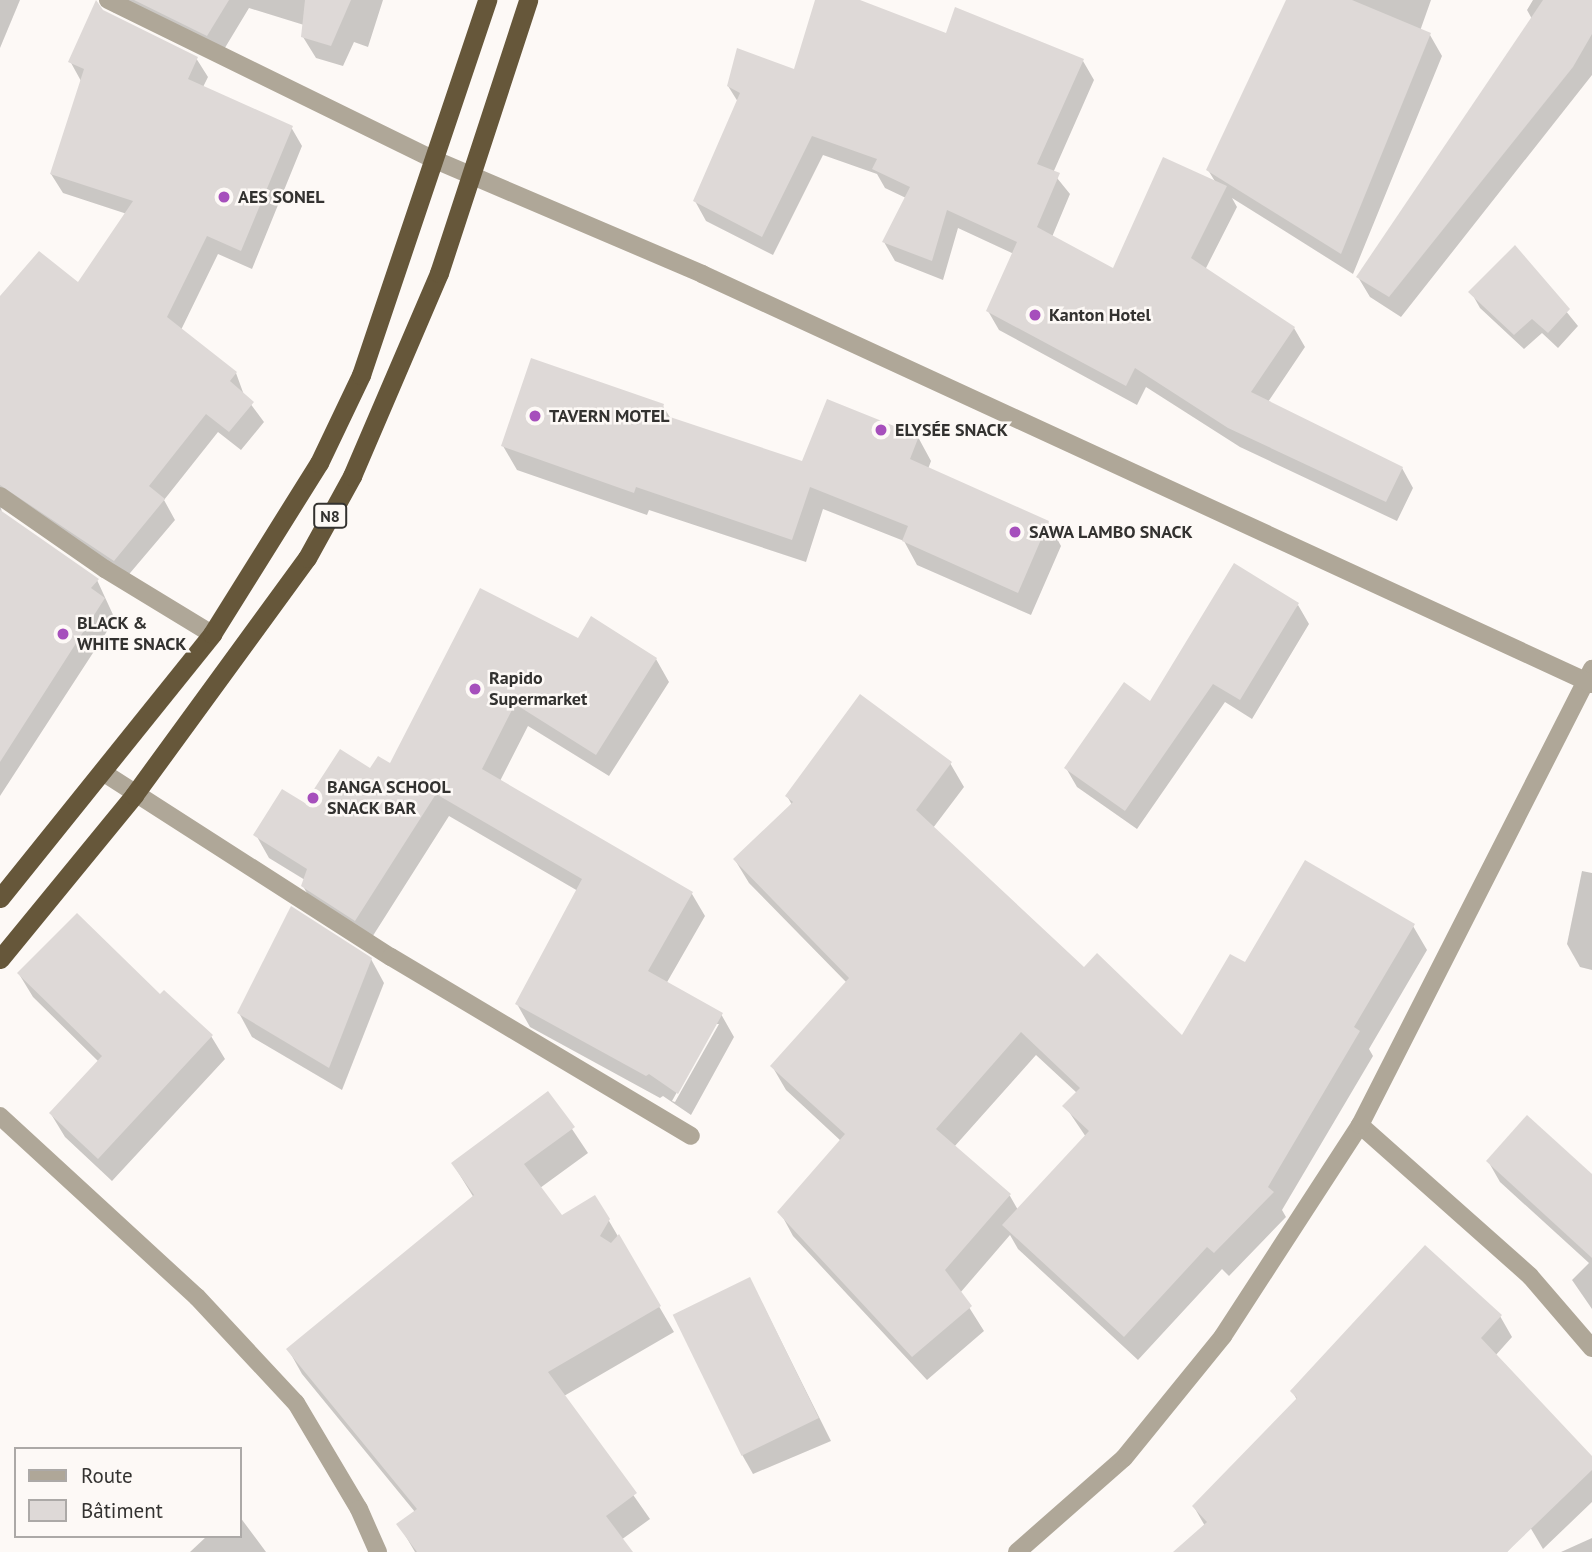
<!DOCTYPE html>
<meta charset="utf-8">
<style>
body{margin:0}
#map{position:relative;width:1592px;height:1552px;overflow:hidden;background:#fdf9f6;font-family:"PT Sans",sans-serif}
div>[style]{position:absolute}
.shadow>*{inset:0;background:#0003}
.building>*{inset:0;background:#ded9d7;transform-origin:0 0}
.minor>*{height:18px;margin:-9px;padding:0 9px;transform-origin:9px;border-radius:9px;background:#afa798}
.tertiary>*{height:18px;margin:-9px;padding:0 9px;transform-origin:9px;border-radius:9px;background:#afa798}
.trunk>*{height:19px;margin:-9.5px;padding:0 9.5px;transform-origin:9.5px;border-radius:9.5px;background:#66573a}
.dots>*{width:19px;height:19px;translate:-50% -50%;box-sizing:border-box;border:4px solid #fdf9f6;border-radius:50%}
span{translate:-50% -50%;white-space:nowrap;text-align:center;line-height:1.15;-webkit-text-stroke:5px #fdf9f6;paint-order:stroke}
.shield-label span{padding:2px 5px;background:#fdf9f6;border:2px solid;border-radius:5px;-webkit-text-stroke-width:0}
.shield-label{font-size:16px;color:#333230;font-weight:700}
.poi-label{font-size:18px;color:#333230;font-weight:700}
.left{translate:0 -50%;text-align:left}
.legend{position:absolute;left:14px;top:1447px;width:228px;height:91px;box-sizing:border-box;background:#fdf9f6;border:2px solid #aca9a7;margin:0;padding:9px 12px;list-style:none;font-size:21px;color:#333230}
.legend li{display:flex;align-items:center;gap:14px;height:35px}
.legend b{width:35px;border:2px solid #aca9a7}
</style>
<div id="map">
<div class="shadow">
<div style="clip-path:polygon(0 0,20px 0,0 48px)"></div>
<div style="clip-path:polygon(106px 0,383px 0,368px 47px,354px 42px,343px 66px,316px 58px,303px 37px,304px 25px,249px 8px,220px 56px,126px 11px,114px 13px)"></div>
<div style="clip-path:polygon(817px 0,855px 0,947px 35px,1083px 61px,1094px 80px,1053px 173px,1070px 194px,1052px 237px,1114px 270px,1216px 183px,1208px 170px,1287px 0,1431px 0,1420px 31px,1430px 35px,1442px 56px,1353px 274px,1232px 198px,1237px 207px,1205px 270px,1294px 328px,1305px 347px,1268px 402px,1402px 468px,1413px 488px,1397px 521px,1240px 447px,1146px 387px,1137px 405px,999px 330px,988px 311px,1014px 254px,958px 228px,943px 280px,895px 261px,884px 242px,906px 198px,885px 188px,877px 174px,823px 155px,773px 255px,706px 221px,695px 201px,738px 102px,728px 86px,795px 71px)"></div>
<div style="clip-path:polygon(1533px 0,1592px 0,1592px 75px,1401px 317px,1370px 297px,1358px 277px,1532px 19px,1527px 10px)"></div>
<div style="clip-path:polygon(103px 12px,196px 58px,208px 77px,203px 87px,291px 127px,302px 146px,252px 269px,218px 254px,181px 330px,236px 373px,244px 395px,264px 422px,241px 450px,218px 432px,164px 500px,175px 520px,125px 579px,19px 505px,1px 508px,2px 513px,97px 580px,115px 619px,0 796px,0 299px,78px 285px,127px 214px,63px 193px,51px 174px,81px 81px,70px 61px)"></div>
<div style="clip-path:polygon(1515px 248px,1578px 326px,1558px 348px,1542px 333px,1524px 349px,1480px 308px,1471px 292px)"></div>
<div style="clip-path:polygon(663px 406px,671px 419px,804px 463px,918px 437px,931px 461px,928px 469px,1048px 522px,1061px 546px,1031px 615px,917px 565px,904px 541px,823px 509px,806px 562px,649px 510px,647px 515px,517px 470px,503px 446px)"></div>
<div style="clip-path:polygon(1298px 605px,1309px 624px,1252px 719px,1225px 702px,1137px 829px,1077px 787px,1066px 768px,1151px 703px)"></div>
<div style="clip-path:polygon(evenodd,578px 640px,656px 659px,669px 682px,609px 776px,528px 726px,500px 781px,692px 894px,705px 916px,666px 984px,721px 1014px,734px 1037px,691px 1115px,663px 1096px,660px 1098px,530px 1027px,517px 1004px,578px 891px,449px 816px,369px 942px,316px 909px,303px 886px,305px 880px,269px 858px,256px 835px,371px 770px,391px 766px,578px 640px,715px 1024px,719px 1024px,675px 1102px,672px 1101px,715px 1024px)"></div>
<div style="clip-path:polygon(evenodd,950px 763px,964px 787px,933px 828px,1084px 969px,1182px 1038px,1245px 965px,1413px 926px,1427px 950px,1369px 1049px,1373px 1056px,1282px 1210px,1286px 1217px,1229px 1276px,1222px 1269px,1138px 1360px,1018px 1249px,1010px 1235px,960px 1293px,984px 1331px,927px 1380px,793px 1236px,780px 1212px,841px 1141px,786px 1090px,772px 1066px,847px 983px,749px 883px,735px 860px,792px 805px,787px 796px,950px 763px,1036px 1055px,1077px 1093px,1065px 1106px,1086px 1137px,1018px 1210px,1010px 1196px,954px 1147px,1036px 1055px)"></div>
<div style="clip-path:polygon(1582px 871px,1592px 873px,1592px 970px,1580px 967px,1567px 944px)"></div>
<div style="clip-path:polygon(371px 959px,384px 983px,342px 1090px,252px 1037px,239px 1013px)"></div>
<div style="clip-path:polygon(19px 974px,211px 1036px,225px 1059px,112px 1181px,65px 1137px,51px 1114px,99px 1062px,33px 997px)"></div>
<div style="clip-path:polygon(548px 1093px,588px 1153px,540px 1188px,561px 1217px,595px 1197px,674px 1332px,564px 1396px,650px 1519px,621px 1540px,631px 1552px,415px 1552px,399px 1525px,415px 1512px,302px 1374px,288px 1349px,474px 1198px,453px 1164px)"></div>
<div style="clip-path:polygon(1488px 1161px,1592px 1176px,1592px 1309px,1572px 1280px,1589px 1263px,1500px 1182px)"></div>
<div style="clip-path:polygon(750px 1279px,831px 1441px,753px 1474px,740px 1451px)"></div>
<div style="clip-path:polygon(1500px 1316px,1512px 1337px,1495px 1356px,1592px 1458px,1592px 1502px,1543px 1549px,1530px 1527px,1507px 1552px,1176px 1552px,1205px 1526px,1194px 1507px,1297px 1400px,1292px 1391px)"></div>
<div style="clip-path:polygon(240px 1517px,266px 1552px,190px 1552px,207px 1536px,240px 1536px)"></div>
<div style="clip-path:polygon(1592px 1538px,1592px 1552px,1561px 1552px)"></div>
</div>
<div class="building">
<div style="clip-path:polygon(96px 0,103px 10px,198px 57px,188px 79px,293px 126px,241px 251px,207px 236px,167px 317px,237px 372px,230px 381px,254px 402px,229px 432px,206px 414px,149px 486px,165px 499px,114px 561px,0 485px,0 296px,39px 251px,78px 282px,133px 201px,50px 174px,84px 69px,68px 62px)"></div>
<div style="clip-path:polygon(134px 0,229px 0,207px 36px)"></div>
<div style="clip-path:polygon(305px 0,351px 0,331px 46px,301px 37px)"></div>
<div style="clip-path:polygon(815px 0,860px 0,946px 33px,955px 7px,1084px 59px,1037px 164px,1060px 173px,1037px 227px,1113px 268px,1163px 157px,1227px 186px,1191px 258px,1295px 327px,1251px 392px,1403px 467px,1386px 502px,1228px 428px,1135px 368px,1126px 386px,986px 311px,1017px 242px,947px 210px,932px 261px,882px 242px,910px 187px,872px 169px,877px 159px,812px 136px,762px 237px,693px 201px,740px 93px,727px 86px,737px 48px,794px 69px)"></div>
<div style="clip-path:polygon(1286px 0,1352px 0,1431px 33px,1341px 254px,1206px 170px)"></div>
<div style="clip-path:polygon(1543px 0,1592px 0,1592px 34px,1573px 67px,1389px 297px,1356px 277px)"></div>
<div style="clip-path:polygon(1515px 245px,1570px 309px,1548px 333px,1532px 319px,1514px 335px,1468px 292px)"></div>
<div style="clip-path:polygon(531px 358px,664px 404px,661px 414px,802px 461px,827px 399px,919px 436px,910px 459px,1049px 521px,1018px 593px,902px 541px,908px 526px,810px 487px,792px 540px,636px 487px,634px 493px,501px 446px)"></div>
<div style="clip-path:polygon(0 510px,99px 579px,91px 588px,105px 598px,0 762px)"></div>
<div style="clip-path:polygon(1234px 563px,1299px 603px,1240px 700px,1213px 684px,1125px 811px,1064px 768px,1124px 682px,1150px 701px)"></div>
<div style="clip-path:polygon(480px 588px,578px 638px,591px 616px,657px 658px,596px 755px,515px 704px,482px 769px,693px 892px,648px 971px,723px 1013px,678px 1094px,649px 1074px,646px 1076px,515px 1004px,582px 879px,436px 794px,355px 921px,301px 886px,307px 869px,253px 835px,282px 789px,305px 803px,340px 749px,370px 768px,378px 756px,390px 763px)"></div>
<div style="clip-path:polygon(860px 694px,952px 762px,916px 810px,1084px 967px,1097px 953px,1182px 1035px,1230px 954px,1245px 962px,1305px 860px,1415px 924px,1354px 1027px,1360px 1031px,1268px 1187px,1274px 1192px,1214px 1253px,1207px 1247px,1124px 1337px,1002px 1225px,1089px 1131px,1062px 1106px,1080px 1088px,1021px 1032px,936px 1129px,1011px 1194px,945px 1270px,972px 1306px,912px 1357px,777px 1212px,845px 1134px,770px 1066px,849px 978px,733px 859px,793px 802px,785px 796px)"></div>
<div style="clip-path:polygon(291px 906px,372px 958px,329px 1068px,237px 1013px)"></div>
<div style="clip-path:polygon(77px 913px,160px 994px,164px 990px,213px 1035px,98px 1159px,49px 1113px,102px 1056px,17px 973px)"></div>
<div style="clip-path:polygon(548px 1091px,575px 1127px,524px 1164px,562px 1215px,595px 1195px,610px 1219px,600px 1236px,611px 1243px,619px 1234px,661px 1306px,548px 1372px,637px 1493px,606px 1516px,633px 1552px,417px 1552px,396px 1524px,417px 1509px,286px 1349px,474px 1195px,451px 1163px)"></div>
<div style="clip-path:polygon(1527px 1115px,1592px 1174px,1592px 1258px,1486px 1161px)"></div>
<div style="clip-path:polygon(1425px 1245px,1502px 1315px,1481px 1338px,1592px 1456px,1592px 1470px,1507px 1552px,1173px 1552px,1207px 1522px,1192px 1506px,1297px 1398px,1290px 1391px)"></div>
<div style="left:750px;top:1277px;width:157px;height:86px;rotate:64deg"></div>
</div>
<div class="minor">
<div style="left:108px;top:0;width:362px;rotate:26.1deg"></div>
<div style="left:0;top:496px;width:128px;rotate:34.8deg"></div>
<div style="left:105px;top:569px;width:125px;rotate:31.3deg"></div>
<div style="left:104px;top:773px;width:341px;rotate:32.7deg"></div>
<div style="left:391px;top:957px;width:349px;rotate:30.8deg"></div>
<div style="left:0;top:1116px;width:268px;rotate:42.6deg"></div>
<div style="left:197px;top:1297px;width:145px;rotate:47deg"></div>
<div style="left:296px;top:1403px;width:123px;rotate:59.3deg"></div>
<div style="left:359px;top:1509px;width:47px;rotate:66.2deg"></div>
<div style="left:1360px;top:1125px;width:227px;rotate:41.6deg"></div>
<div style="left:1530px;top:1276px;width:95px;rotate:49.3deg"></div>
<div style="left:1017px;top:1552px;width:142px;rotate:-41.3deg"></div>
<div style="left:1124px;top:1458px;width:157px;rotate:-50.9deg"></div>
<div style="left:1223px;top:1336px;width:252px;rotate:-57deg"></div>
<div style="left:1360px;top:1125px;width:512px;rotate:-63.03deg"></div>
</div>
<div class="tertiary">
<div style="left:433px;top:159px;width:293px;rotate:23.1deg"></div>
<div style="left:702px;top:274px;width:980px;rotate:24.73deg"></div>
</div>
<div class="trunk">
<div style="left:0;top:898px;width:339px;rotate:-51.2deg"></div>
<div style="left:212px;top:634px;width:202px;rotate:-58deg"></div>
<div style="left:319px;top:463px;width:98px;rotate:-64.5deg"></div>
<div style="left:361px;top:375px;width:396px;rotate:-71.4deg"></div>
<div style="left:0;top:959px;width:212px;rotate:-50.7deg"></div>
<div style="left:134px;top:795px;width:293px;rotate:-53.9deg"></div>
<div style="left:307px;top:558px;width:94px;rotate:-61.2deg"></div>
<div style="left:352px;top:476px;width:221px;rotate:-66.8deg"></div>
<div style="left:439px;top:273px;width:287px;rotate:-71.9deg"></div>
</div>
<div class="dots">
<div style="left:224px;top:197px;background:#a64fbc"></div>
<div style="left:1035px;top:315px;background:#a64fbc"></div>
<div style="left:535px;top:416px;background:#a64fbc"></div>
<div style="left:881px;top:430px;background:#a64fbc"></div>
<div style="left:1015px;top:532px;background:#a64fbc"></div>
<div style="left:63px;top:634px;background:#a64fbc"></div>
<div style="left:475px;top:689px;background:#a64fbc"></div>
<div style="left:313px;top:798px;background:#a64fbc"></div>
</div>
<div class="shield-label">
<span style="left:330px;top:516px">N8</span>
</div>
<div class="poi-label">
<span class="left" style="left:238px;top:197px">AES SONEL</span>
<span class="left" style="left:1049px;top:315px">Kanton Hotel</span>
<span class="left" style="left:549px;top:416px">TAVERN MOTEL</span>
<span class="left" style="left:895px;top:430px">ELYSÉE SNACK</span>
<span class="left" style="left:1029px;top:532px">SAWA LAMBO SNACK</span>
<span class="left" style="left:77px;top:634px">BLACK &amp;<br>WHITE SNACK</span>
<span class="left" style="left:489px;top:689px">Rapido<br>Supermarket</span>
<span class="left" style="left:327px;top:798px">BANGA SCHOOL<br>SNACK BAR</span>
</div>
<ul class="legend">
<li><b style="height:9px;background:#afa798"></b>Route</li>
<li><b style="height:19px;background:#ded9d7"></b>Bâtiment</li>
</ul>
</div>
